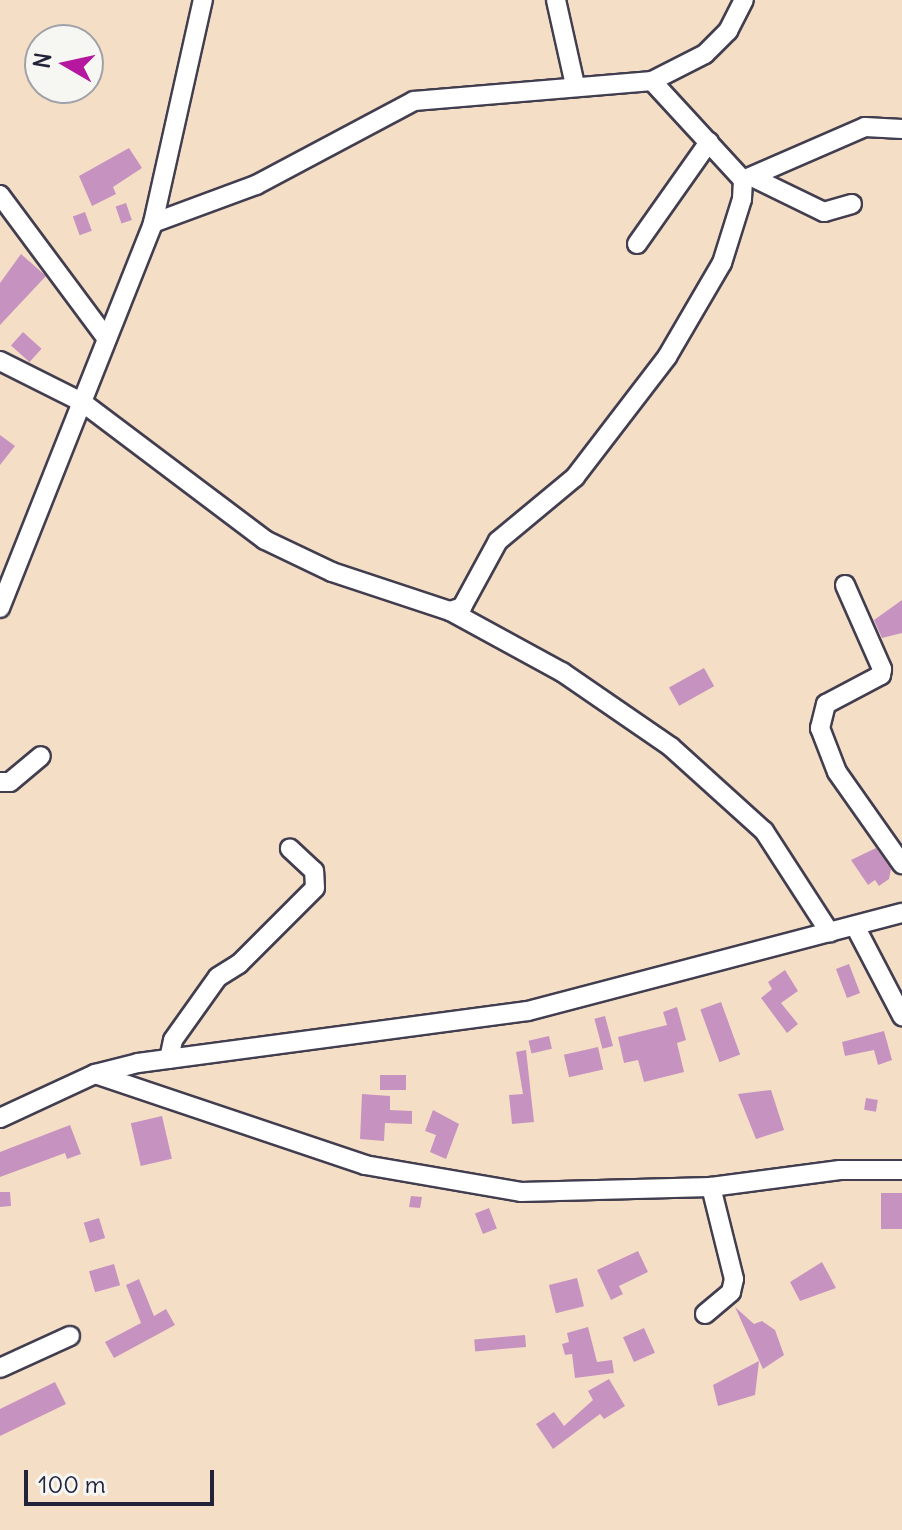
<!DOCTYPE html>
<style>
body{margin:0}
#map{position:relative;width:902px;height:1530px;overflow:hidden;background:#f4dfc6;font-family:Delius,sans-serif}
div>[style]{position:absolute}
.building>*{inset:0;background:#c693c0;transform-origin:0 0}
.roads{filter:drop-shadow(2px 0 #423e50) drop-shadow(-2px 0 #423e50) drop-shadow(0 2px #423e50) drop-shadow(0 -2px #423e50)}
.minor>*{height:18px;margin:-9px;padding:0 9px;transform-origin:9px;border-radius:9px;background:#fff}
span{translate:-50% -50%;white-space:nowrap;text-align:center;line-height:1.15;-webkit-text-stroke:6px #f6f6f2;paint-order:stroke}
.north{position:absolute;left:24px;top:24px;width:80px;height:80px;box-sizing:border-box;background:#f6f6f2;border:2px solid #a1a1a9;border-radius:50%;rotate:279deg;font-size:22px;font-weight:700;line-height:32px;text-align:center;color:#22223b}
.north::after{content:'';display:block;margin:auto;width:28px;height:36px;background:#b5179e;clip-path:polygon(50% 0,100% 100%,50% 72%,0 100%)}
.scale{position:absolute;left:24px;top:1470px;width:190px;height:36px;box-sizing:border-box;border:4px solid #22223b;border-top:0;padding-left:10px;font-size:24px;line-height:28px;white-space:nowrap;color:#22223b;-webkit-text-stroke:6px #f6f6f2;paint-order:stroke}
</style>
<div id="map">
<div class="building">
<div style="clip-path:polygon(129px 148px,142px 168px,113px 187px,116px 194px,92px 206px,79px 176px)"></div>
<div style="left:126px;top:203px;width:18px;height:11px;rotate:71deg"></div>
<div style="left:85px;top:212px;width:20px;height:13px;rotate:70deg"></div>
<div style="clip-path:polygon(21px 254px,46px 276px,0 325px,0 283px)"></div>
<div style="left:23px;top:332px;width:25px;height:18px;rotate:42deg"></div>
<div style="clip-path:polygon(0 435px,15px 446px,0 465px)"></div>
<div style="clip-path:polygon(902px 600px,902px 633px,882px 638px,874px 620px)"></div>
<div style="left:704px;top:668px;width:21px;height:40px;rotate:61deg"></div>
<div style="clip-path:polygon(876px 848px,891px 869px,889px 879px,879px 886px,875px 880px,868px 885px,851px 860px)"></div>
<div style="left:849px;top:964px;width:31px;height:14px;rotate:69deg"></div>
<div style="clip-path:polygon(785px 970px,798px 991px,781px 1003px,798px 1024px,787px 1033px,761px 998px,772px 989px,768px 982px)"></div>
<div style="left:721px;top:1002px;width:56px;height:22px;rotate:70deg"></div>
<div style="clip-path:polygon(677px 1007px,686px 1040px,677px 1043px,684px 1072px,644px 1082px,638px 1060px,624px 1063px,618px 1037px,667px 1025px,663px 1012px)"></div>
<div style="left:605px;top:1016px;width:31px;height:11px;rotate:75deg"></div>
<div style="clip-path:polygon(884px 1031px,892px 1060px,878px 1065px,874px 1050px,845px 1056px,842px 1042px)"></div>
<div style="left:549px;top:1036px;width:13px;height:21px;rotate:77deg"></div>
<div style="left:598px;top:1047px;width:23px;height:35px;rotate:77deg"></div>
<div style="clip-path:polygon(526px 1050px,534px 1122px,512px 1124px,509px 1095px,523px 1094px,516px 1052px)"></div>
<div style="left:380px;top:1075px;width:26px;height:15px"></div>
<div style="clip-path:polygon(771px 1090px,784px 1130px,756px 1139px,738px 1094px)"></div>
<div style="clip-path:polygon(362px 1094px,390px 1096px,390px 1110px,412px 1111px,412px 1124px,385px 1123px,384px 1141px,360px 1139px)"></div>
<div style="left:866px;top:1098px;width:12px;height:12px;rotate:9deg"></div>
<div style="clip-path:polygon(433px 1110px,459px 1124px,446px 1159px,430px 1152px,436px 1135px,425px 1131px)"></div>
<div style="left:162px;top:1116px;width:44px;height:32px;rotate:77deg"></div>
<div style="clip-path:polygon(70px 1125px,81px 1154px,67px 1159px,65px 1153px,0 1177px,0 1152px)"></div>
<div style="clip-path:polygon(0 1192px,10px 1192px,11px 1206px,0 1207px)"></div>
<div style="left:902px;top:1193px;width:36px;height:21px;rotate:90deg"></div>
<div style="clip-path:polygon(411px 1196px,422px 1197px,420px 1208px,409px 1207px)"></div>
<div style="left:489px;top:1208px;width:22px;height:15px;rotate:69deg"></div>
<div style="left:99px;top:1218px;width:21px;height:16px;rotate:73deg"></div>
<div style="clip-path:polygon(638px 1251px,648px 1272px,619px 1286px,623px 1294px,611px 1300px,597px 1270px)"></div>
<div style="clip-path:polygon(822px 1262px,836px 1288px,800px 1301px,790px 1282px)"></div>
<div style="left:114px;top:1264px;width:22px;height:26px;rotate:74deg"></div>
<div style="left:577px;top:1278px;width:29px;height:29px;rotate:76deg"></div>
<div style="clip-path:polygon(139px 1279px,154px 1316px,166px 1309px,175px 1325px,114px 1358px,105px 1342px,141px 1323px,126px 1285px)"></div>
<div style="clip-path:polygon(735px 1307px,754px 1324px,762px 1321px,775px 1330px,784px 1355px,763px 1369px)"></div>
<div style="clip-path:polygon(588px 1327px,597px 1362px,612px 1360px,614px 1373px,575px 1378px,572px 1354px,565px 1355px,562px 1344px,569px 1342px,567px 1333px)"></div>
<div style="left:644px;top:1328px;width:27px;height:23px;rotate:66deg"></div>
<div style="left:525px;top:1335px;width:12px;height:51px;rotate:85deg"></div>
<div style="clip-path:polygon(759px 1361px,755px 1395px,718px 1406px,713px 1385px)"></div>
<div style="clip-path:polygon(609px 1379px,625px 1406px,604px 1419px,600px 1414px,553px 1449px,536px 1424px,554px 1412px,564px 1426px,593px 1400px,588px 1391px)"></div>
<div style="clip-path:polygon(55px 1382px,66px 1404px,0 1436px,0 1409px)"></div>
</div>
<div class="roads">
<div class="minor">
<div style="left:556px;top:0;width:87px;rotate:77.4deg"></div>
<div style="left:754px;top:178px;width:78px;rotate:25.9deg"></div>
<div style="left:824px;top:212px;width:29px;rotate:-16deg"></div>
<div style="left:743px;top:180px;width:133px;rotate:-23.5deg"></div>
<div style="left:865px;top:127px;width:37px;rotate:3deg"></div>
<div style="left:0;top:195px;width:179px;rotate:53.4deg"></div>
<div style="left:153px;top:223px;width:110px;rotate:-20.3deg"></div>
<div style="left:256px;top:185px;width:179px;rotate:-28deg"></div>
<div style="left:414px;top:101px;width:239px;rotate:-4.8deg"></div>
<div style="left:637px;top:244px;width:125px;rotate:-54.8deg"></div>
<div style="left:0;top:361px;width:92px;rotate:26.6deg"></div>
<div style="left:82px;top:402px;width:229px;rotate:37deg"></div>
<div style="left:265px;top:540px;width:74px;rotate:25.5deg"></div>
<div style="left:332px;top:572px;width:124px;rotate:18.3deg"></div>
<div style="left:450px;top:611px;width:13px;rotate:-18deg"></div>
<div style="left:462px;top:607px;width:75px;rotate:-61.4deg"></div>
<div style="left:498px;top:541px;width:100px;rotate:-39.7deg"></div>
<div style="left:575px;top:477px;width:151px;rotate:-52.5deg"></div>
<div style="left:667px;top:357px;width:109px;rotate:-59.7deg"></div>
<div style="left:722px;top:263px;width:67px;rotate:-72.6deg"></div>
<div style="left:742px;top:199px;width:19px;rotate:-87deg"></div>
<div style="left:743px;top:180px;width:134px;rotate:-132.6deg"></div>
<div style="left:652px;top:81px;width:59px;rotate:-27deg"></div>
<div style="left:705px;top:54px;width:33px;rotate:-45deg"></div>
<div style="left:728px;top:31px;width:35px;rotate:-63deg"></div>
<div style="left:845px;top:585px;width:92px;rotate:66.2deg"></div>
<div style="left:882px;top:669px;width:6px;rotate:99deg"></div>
<div style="left:881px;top:675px;width:62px;rotate:152.2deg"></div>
<div style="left:826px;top:704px;width:25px;rotate:104deg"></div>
<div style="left:820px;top:728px;width:47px;rotate:68.9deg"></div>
<div style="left:837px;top:772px;width:113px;rotate:54.8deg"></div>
<div style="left:0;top:608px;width:414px;rotate:-68.3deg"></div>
<div style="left:153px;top:223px;width:229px;rotate:-77.4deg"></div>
<div style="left:450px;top:611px;width:128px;rotate:28.6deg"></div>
<div style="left:562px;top:672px;width:132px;rotate:34.5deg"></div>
<div style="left:671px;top:747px;width:125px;rotate:42.1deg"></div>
<div style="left:764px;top:831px;width:121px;rotate:57.1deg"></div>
<div style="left:0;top:782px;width:10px"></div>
<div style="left:10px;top:782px;width:40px;rotate:-40deg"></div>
<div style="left:855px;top:926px;width:102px;rotate:62.4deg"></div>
<div style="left:169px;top:1059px;width:19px;rotate:-78deg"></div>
<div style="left:173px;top:1040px;width:77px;rotate:-54.5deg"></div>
<div style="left:218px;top:977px;width:25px;rotate:-32deg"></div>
<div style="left:239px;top:964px;width:107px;rotate:-45deg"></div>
<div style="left:315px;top:888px;width:17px;rotate:-93deg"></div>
<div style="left:314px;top:871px;width:33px;rotate:-137deg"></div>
<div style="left:95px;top:1074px;width:44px;rotate:-14.3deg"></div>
<div style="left:138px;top:1063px;width:393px;rotate:-7.6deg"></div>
<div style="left:528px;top:1011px;width:387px;rotate:-14.7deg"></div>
<div style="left:0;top:1118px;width:105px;rotate:-24.9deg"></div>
<div style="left:95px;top:1074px;width:285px;rotate:18.6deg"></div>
<div style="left:365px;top:1165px;width:158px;rotate:9.8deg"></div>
<div style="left:521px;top:1192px;width:190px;rotate:-1.5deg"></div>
<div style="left:711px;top:1187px;width:130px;rotate:-7.5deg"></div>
<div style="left:840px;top:1170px;width:62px"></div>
<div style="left:705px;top:1314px;width:34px;rotate:-40deg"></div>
<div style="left:731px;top:1292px;width:13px;rotate:-77deg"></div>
<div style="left:734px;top:1279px;width:95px;rotate:-104deg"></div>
<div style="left:0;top:1368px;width:77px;rotate:-24.6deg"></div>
</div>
</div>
<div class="north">N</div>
<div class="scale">100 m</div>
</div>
